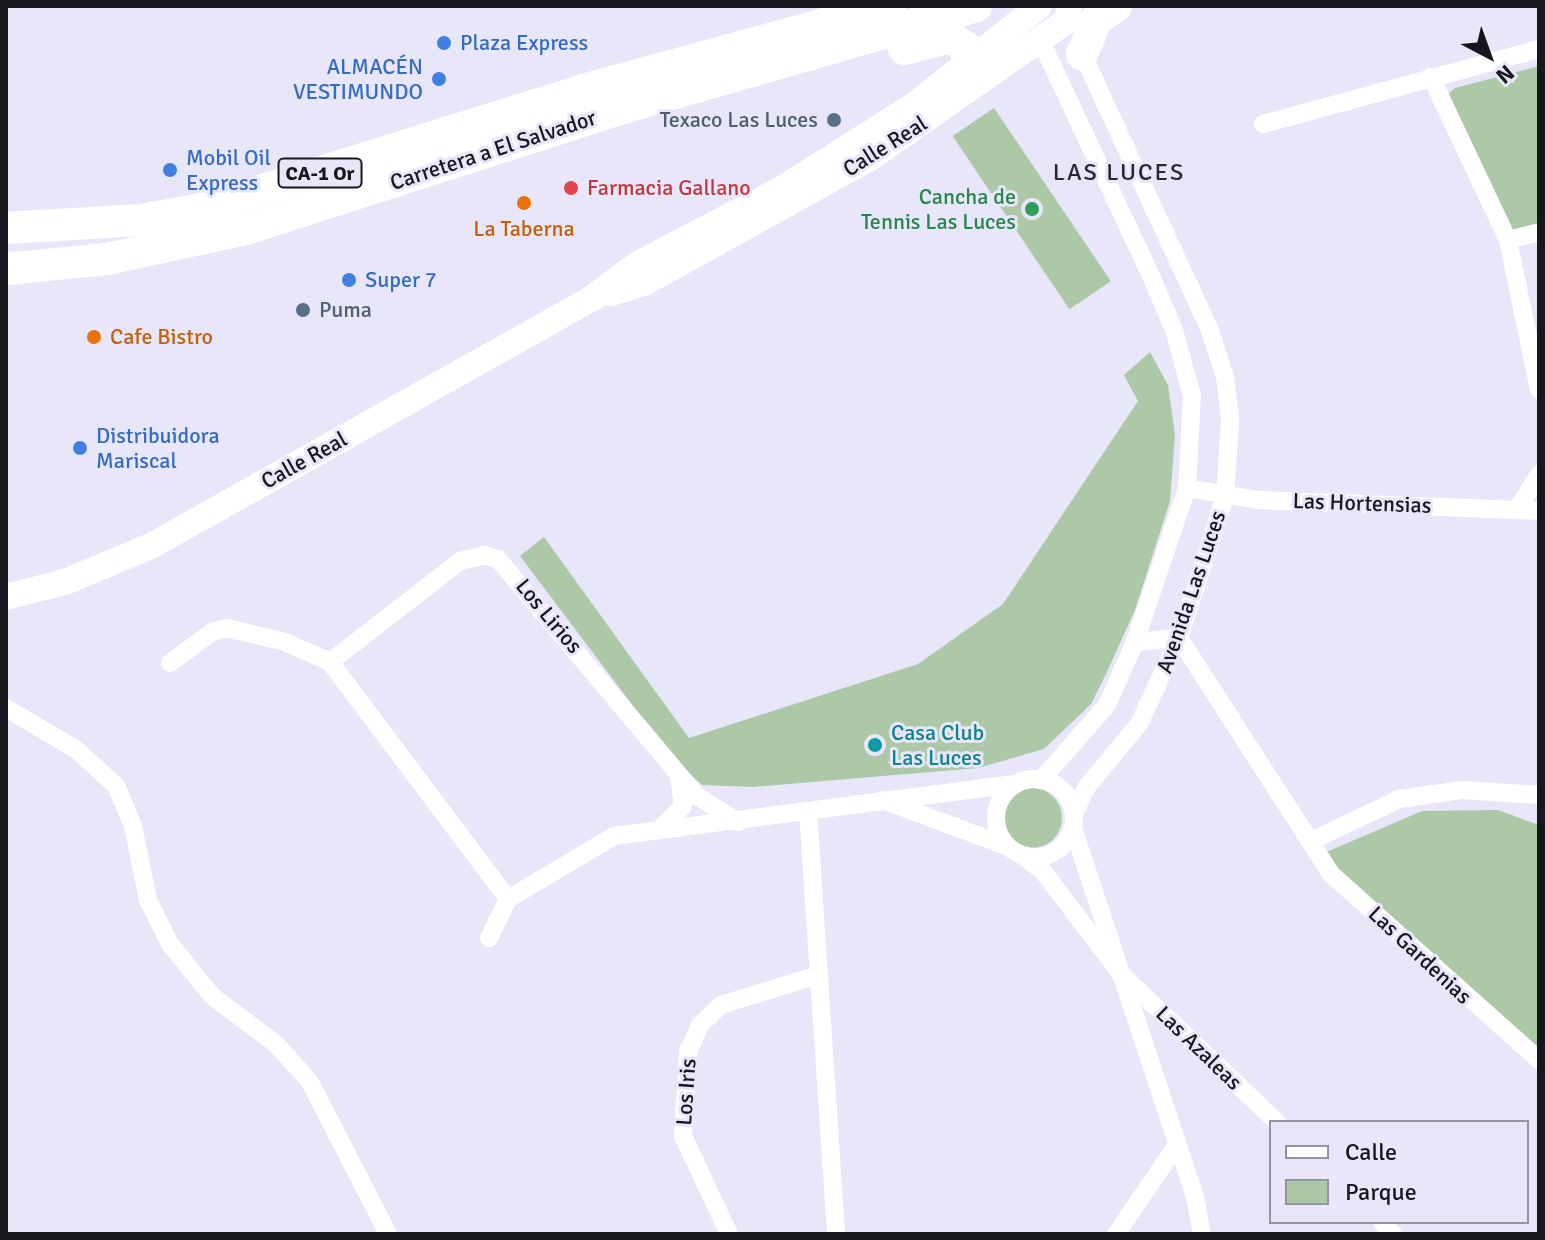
<!DOCTYPE html>
<meta charset="utf-8">
<style>
body{margin:0}
#map{position:relative;width:1545px;height:1240px;overflow:hidden;background:#e8e6f9;font-family:Signika,sans-serif}
div>[style]{position:absolute}
.green>*{inset:0;background:#adc8a7;transform-origin:0 0}
.round{border-radius:50%}
.street>*{height:18px;margin:-9px;padding:0 9px;transform-origin:9px;border-radius:9px;background:#fff}
.street>.ring{margin:-9px;padding:0;box-sizing:content-box;background:none;border:18px solid #fff;border-radius:50%}
.secondary>*{height:26px;margin:-13px;padding:0 13px;transform-origin:13px;border-radius:13px;background:#fff}
.highway>*{height:32px;margin:-16px;padding:0 16px;transform-origin:16px;border-radius:16px;background:#fff}
.dots>*{width:22px;height:22px;translate:-50% -50%;box-sizing:border-box;border:4px solid #e8e6f9;border-radius:50%}
span{translate:-50% -50%;white-space:nowrap;text-align:center;line-height:1.15;-webkit-text-stroke:6px #e8e6f9;paint-order:stroke}
.shield-label span{padding:2px 6px;background:#e8e6f9;border:2px solid;border-radius:6px;-webkit-text-stroke-width:0}
.shield-label{font-size:20px;color:#17161c;font-weight:700}
.shop-label{font-size:22px;color:#366cbe}
.left{translate:0 -50%;text-align:left}
.right{translate:-100% -50%;text-align:right}
.service-label{font-size:22px;color:#4e5e75}
.street-label{font-size:22px;color:#17161c}
.health-label{font-size:22px;color:#be3a42}
.leisure-label{font-size:22px;color:#27864d}
.food-label{font-size:22px;color:#c56008}
.culture-label{font-size:22px;color:#0d838f}
.neighbourhood-label{font-size:24px;color:#292735;letter-spacing:2px}
.frame{position:absolute;inset:0;border:8px solid #17161c;pointer-events:none}
.legend{position:absolute;left:1269px;top:1120px;width:260px;height:104px;box-sizing:border-box;background:#e8e6f9;border:2px solid #9493a1;margin:0;padding:10px 14px;list-style:none;font-size:24px;color:#17161c}
.legend li{display:flex;align-items:center;gap:16px;height:40px}
.legend b{width:40px;border:2px solid #9493a1}
.north{position:absolute;left:1449px;top:16px;width:80px;height:80px;-webkit-text-stroke:6px #e8e6f9;paint-order:stroke;rotate:139deg;font-size:22px;font-weight:700;line-height:32px;text-align:center;color:#17161c}
.north::after{content:'';display:block;margin:auto;width:28px;height:36px;background:#17161c;clip-path:polygon(50% 0,100% 100%,50% 72%,0 100%)}
</style>
<div id="map">
<div class="green">
<div style="clip-path:polygon(1539px 66px,1539px 228px,1514px 234px,1446px 96px,1455px 88px)"></div>
<div style="left:994px;top:108px;width:209px;height:50px;rotate:56deg"></div>
<div style="clip-path:polygon(1150px 352px,1168px 385px,1175px 435px,1170px 501px,1135px 610px,1106px 674px,1091px 704px,1044px 749px,978px 768px,753px 787px,702px 785px,670px 755px,520px 556px,544px 537px,689px 738px,918px 664px,1003px 604px,1138px 401px,1124px 375px)"></div>
<div class="round" style="left:1002px;top:788px;width:60px;height:60px"></div>
<div style="clip-path:polygon(1498px 810px,1539px 825px,1539px 1054px,1331px 871px,1324px 853px,1422px 811px)"></div>
</div>
<div class="street">
<div style="left:1040px;top:39px;width:262px;rotate:64.9deg"></div>
<div style="left:1151px;top:276px;width:59px;rotate:66.9deg"></div>
<div style="left:1174px;top:330px;width:68px;rotate:74.7deg"></div>
<div style="left:1192px;top:396px;width:92px;rotate:93.1deg"></div>
<div style="left:1187px;top:488px;width:163px;rotate:108.7deg"></div>
<div style="left:1135px;top:642px;width:69px;rotate:114deg"></div>
<div style="left:1107px;top:705px;width:100px;rotate:131.3deg"></div>
<div style="left:1431px;top:77px;width:180px;rotate:64.7deg"></div>
<div style="left:1508px;top:240px;width:153px;rotate:78.3deg"></div>
<div style="left:1263px;top:124px;width:286px;rotate:-15.2deg"></div>
<div style="left:1508px;top:240px;width:32px;rotate:-14deg"></div>
<div style="left:1187px;top:488px;width:72px;rotate:9.6deg"></div>
<div style="left:1258px;top:500px;width:281px;rotate:2.2deg"></div>
<div style="left:1518px;top:508px;width:40px;rotate:-58deg"></div>
<div style="left:1135px;top:642px;width:44px;rotate:-5.2deg"></div>
<div style="left:1179px;top:638px;width:281px;rotate:57.2deg"></div>
<div style="left:1331px;top:874px;width:279px;rotate:41.8deg"></div>
<div style="left:330px;top:662px;width:165px;rotate:-37.8deg"></div>
<div style="left:460px;top:561px;width:26px;rotate:-13deg"></div>
<div style="left:485px;top:555px;width:14px;rotate:17deg"></div>
<div style="left:498px;top:559px;width:309px;rotate:50deg"></div>
<div style="left:697px;top:796px;width:49px;rotate:32.4deg"></div>
<div style="left:170px;top:663px;width:52px;rotate:-36.4deg"></div>
<div style="left:212px;top:632px;width:16px;rotate:-15deg"></div>
<div style="left:227px;top:628px;width:60px;rotate:13.6deg"></div>
<div style="left:285px;top:642px;width:49px;rotate:24deg"></div>
<div style="left:330px;top:662px;width:296px;rotate:53.1deg"></div>
<div style="left:6px;top:708px;width:82px;rotate:30.6deg"></div>
<div style="left:77px;top:750px;width:53px;rotate:42.7deg"></div>
<div style="left:116px;top:786px;width:43px;rotate:67deg"></div>
<div style="left:133px;top:826px;width:76px;rotate:78.5deg"></div>
<div style="left:148px;top:900px;width:49px;rotate:63.4deg"></div>
<div style="left:170px;top:944px;width:67px;rotate:51.1deg"></div>
<div style="left:212px;top:996px;width:80px;rotate:36.9deg"></div>
<div style="left:276px;top:1044px;width:51px;rotate:48.2deg"></div>
<div style="left:310px;top:1082px;width:171px;rotate:62.8deg"></div>
<div class="ring" style="left:996px;top:779px;width:60px;height:60px"></div>
<div style="left:883px;top:800px;width:134px;rotate:20.5deg"></div>
<div style="left:808px;top:811px;width:424px;rotate:86.2deg"></div>
<div style="left:1074px;top:814px;width:29px;rotate:-65deg"></div>
<div style="left:1086px;top:788px;width:83px;rotate:-50.4deg"></div>
<div style="left:1139px;top:724px;width:95px;rotate:-65.1deg"></div>
<div style="left:1179px;top:638px;width:148px;rotate:-71.9deg"></div>
<div style="left:1225px;top:497px;width:78px;rotate:-86.3deg"></div>
<div style="left:1230px;top:419px;width:42px;rotate:-96.8deg"></div>
<div style="left:1225px;top:377px;width:52px;rotate:-108.1deg"></div>
<div style="left:1209px;top:328px;width:310px;rotate:-114.8deg"></div>
<div style="left:661px;top:828px;width:31px;rotate:-45deg"></div>
<div style="left:683px;top:806px;width:28px;rotate:-98deg"></div>
<div style="left:1073px;top:828px;width:388px;rotate:71.7deg"></div>
<div style="left:1195px;top:1196px;width:39px;rotate:80deg"></div>
<div style="left:1311px;top:841px;width:98px;rotate:-25.5deg"></div>
<div style="left:1399px;top:799px;width:64px;rotate:-8.1deg"></div>
<div style="left:1462px;top:790px;width:77px;rotate:3.7deg"></div>
<div style="left:1020px;top:854px;width:27px;rotate:36deg"></div>
<div style="left:1042px;top:870px;width:131px;rotate:52.8deg"></div>
<div style="left:1121px;top:974px;width:215px;rotate:43.5deg"></div>
<div style="left:489px;top:938px;width:43px;rotate:-64deg"></div>
<div style="left:508px;top:899px;width:123px;rotate:-30.7deg"></div>
<div style="left:614px;top:836px;width:406px;rotate:-7.4deg"></div>
<div style="left:1382px;top:1222px;width:16px;rotate:47deg"></div>
<div style="left:729px;top:1234px;width:108px;rotate:-115.1deg"></div>
<div style="left:683px;top:1136px;width:84px;rotate:-86.6deg"></div>
<div style="left:688px;top:1052px;width:30px;rotate:-66deg"></div>
<div style="left:700px;top:1025px;width:29px;rotate:-44deg"></div>
<div style="left:721px;top:1005px;width:102px;rotate:-17.2deg"></div>
<div style="left:1116px;top:1234px;width:108px;rotate:-55.6deg"></div>
</div>
<div class="secondary">
<div style="left:611px;top:293px;width:37px;rotate:-17deg"></div>
<div style="left:646px;top:282px;width:256px;rotate:-29deg"></div>
<div style="left:870px;top:158px;width:241px;rotate:-34.9deg"></div>
<div style="left:1068px;top:20px;width:14px;rotate:-86deg"></div>
<div style="left:6px;top:597px;width:61px;rotate:-14.3deg"></div>
<div style="left:65px;top:582px;width:93px;rotate:-22.7deg"></div>
<div style="left:151px;top:546px;width:505px;rotate:-29.31deg"></div>
<div style="left:591px;top:299px;width:59px;rotate:-36.7deg"></div>
<div style="left:638px;top:264px;width:166px;rotate:-27.6deg"></div>
<div style="left:785px;top:187px;width:155px;rotate:-32.4deg"></div>
<div style="left:916px;top:104px;width:157px;rotate:-38.5deg"></div>
</div>
<div class="highway">
<div style="left:904px;top:49px;width:48px;rotate:-14.6deg"></div>
<div style="left:950px;top:37px;width:20px;rotate:33deg"></div>
<div style="left:967px;top:48px;width:16px;rotate:90deg"></div>
<div style="left:1082px;top:54px;width:38px;rotate:-67deg"></div>
<div style="left:1097px;top:19px;width:23px;rotate:-34deg"></div>
<div style="left:6px;top:228px;width:135px;rotate:-3.4deg"></div>
<div style="left:141px;top:220px;width:62px;rotate:-10.2deg"></div>
<div style="left:202px;top:209px;width:399px;rotate:-17.3deg"></div>
<div style="left:583px;top:90px;width:319px;rotate:-15.3deg"></div>
<div style="left:6px;top:269px;width:101px;rotate:-5.7deg"></div>
<div style="left:107px;top:259px;width:142px;rotate:-12.2deg"></div>
<div style="left:246px;top:229px;width:400px;rotate:-17.8deg"></div>
<div style="left:627px;top:107px;width:363px;rotate:-16.1deg"></div>
</div>
<div class="dots">
<div style="left:444px;top:43px;background:#3f7fe0"></div>
<div style="left:439px;top:79px;background:#3f7fe0"></div>
<div style="left:834px;top:120px;background:#5c6f8a"></div>
<div style="left:170px;top:170px;background:#3f7fe0"></div>
<div style="left:571px;top:188px;background:#e0444e"></div>
<div style="left:524px;top:203px;background:#e8710a"></div>
<div style="left:1032px;top:209px;background:#2e9e5b"></div>
<div style="left:349px;top:280px;background:#3f7fe0"></div>
<div style="left:303px;top:310px;background:#5c6f8a"></div>
<div style="left:94px;top:337px;background:#e8710a"></div>
<div style="left:80px;top:448px;background:#3f7fe0"></div>
<div style="left:875px;top:745px;background:#0f9aa8"></div>
</div>
<div class="shield-label">
<span style="left:320px;top:173px">CA-1 Or</span>
</div>
<div class="shop-label">
<span class="left" style="left:460px;top:43px">Plaza Express</span>
<span class="right" style="left:423px;top:79px">ALMACÉN<br>VESTIMUNDO</span>
<span class="left" style="left:186px;top:170px">Mobil Oil<br>Express</span>
<span class="left" style="left:365px;top:280px">Super 7</span>
<span class="left" style="left:96px;top:448px">Distribuidora<br>Mariscal</span>
</div>
<div class="service-label">
<span class="right" style="left:818px;top:120px">Texaco Las Luces</span>
<span class="left" style="left:319px;top:310px">Puma</span>
</div>
<div class="street-label">
<span style="left:885px;top:146px;rotate:-32deg">Calle Real</span>
<span style="left:493px;top:150px;rotate:-18deg">Carretera a El Salvador</span>
<span style="left:304px;top:460px;rotate:-29deg">Calle Real</span>
<span style="left:1362px;top:503px;rotate:2deg">Las Hortensias</span>
<span style="left:1191px;top:592px;rotate:-71deg">Avenida Las Luces</span>
<span style="left:549px;top:616px;rotate:50deg">Los Lirios</span>
<span style="left:1420px;top:955px;rotate:43deg">Las Gardenias</span>
<span style="left:1199px;top:1048px;rotate:44deg">Las Azaleas</span>
<span style="left:686px;top:1092px;rotate:-86deg">Los Iris</span>
</div>
<div class="health-label">
<span class="left" style="left:587px;top:188px">Farmacia Gallano</span>
</div>
<div class="leisure-label">
<span class="right" style="left:1016px;top:209px">Cancha de<br>Tennis Las Luces</span>
</div>
<div class="food-label">
<span style="left:524px;top:229px">La Taberna</span>
<span class="left" style="left:110px;top:337px">Cafe Bistro</span>
</div>
<div class="culture-label">
<span class="left" style="left:891px;top:745px">Casa Club<br>Las Luces</span>
</div>
<div class="neighbourhood-label">
<span style="left:1119px;top:173px">LAS LUCES</span>
</div>
<div class="frame"></div>
<ul class="legend">
<li><b style="height:10px;background:#fff"></b>Calle</li>
<li><b style="height:22px;background:#adc8a7"></b>Parque</li>
</ul>
<div class="north">N</div>
</div>
